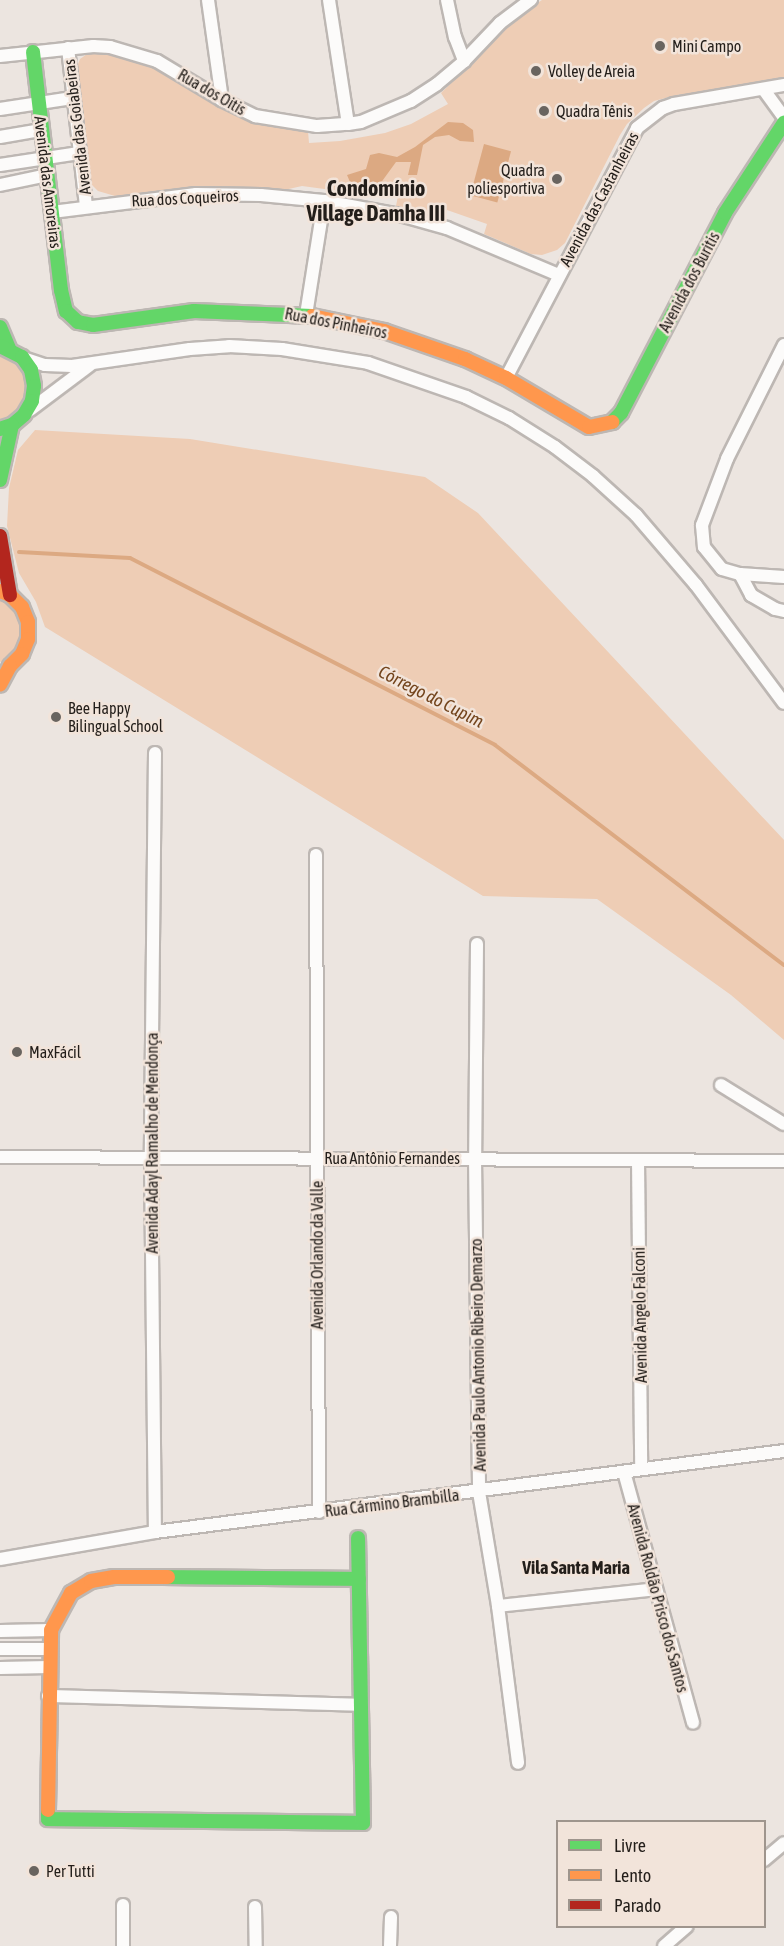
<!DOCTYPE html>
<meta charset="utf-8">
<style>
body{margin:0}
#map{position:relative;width:784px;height:1946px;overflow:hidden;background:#ece5e0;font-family:"Asap Condensed",sans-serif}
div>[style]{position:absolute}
.green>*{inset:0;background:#eecdb5}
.water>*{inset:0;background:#dca982;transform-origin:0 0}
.stream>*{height:4px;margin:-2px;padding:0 2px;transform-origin:2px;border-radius:2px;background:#dca982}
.roads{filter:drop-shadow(2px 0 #bdb7b3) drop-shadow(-2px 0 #bdb7b3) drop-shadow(0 2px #bdb7b3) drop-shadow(0 -2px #bdb7b3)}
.street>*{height:12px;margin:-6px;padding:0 6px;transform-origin:6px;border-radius:6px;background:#fcfbfa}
.fast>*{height:14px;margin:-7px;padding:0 7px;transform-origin:7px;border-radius:7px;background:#63d668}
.slow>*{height:14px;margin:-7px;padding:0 7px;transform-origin:7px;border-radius:7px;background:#ff974d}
.jam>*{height:14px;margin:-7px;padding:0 7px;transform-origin:7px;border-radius:7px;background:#b3261e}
.dots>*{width:16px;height:16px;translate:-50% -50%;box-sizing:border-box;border:3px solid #f2e4da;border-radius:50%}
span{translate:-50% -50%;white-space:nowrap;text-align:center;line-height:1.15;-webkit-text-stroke:5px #f2e4da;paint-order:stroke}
.poi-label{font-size:16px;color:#231e1a}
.left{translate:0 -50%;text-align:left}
.right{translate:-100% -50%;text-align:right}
.street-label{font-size:16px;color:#231e1a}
.water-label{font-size:18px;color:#73441c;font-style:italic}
.neighbourhood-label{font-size:18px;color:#231e1a;font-weight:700}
.district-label{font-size:22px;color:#231e1a;font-weight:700}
.legend{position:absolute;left:556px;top:1820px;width:210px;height:108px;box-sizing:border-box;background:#f2e4da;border:2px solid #9f958d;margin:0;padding:8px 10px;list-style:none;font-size:18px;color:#231e1a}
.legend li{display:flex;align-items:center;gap:12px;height:30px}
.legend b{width:30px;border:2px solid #9f958d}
</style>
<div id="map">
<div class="green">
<div style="clip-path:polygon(542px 0,784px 0,784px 82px,677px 95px,654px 101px,644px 108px,627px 124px,620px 135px,565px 243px,557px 250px,542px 255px,531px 254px,484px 234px,487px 224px,447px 210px,444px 220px,396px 206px,398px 196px,356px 187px,354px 193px,302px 186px,284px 190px,165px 190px,115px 196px,98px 191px,91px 184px,74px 74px,80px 59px,90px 52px,102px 50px,149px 63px,222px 108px,250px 119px,308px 131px,309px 143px,340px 141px,385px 133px,411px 124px,448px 104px,441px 93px,522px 13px)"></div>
<div style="clip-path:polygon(0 354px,15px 362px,25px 375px,27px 391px,22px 407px,0 423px)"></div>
<div style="clip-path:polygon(35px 430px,190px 439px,425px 477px,478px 513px,784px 840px,784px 1040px,731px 995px,597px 899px,483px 896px,45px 627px,36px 602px,19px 573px,7px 526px,9px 488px,18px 450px)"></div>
<div style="clip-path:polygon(0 594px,22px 615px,20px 646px,9px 658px,0 662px)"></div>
</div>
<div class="water">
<div style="clip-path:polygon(448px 122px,463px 123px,473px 130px,474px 142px,460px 141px,449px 135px,435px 137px,423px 145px,417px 175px,408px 175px,411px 162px,396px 162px,380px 184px,361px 187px,350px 182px,347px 175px,366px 169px,370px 155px,379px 153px,397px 157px,415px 147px)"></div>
<div style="left:484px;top:144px;width:28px;height:53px;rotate:15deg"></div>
</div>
<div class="stream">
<div style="left:19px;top:552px;width:111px;rotate:3.1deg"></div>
<div style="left:130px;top:558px;width:410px;rotate:27.1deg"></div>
<div style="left:495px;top:745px;width:363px;rotate:37.3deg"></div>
</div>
<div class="roads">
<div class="street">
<div style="left:208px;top:0;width:101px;rotate:82deg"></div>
<div style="left:329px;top:0;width:125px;rotate:81.3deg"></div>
<div style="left:447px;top:0;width:38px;rotate:78deg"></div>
<div style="left:455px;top:37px;width:26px;rotate:69deg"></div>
<div style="left:68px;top:48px;width:160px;rotate:83.5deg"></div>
<div style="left:0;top:56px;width:94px;rotate:-6.1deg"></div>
<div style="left:93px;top:46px;width:17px;rotate:3deg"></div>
<div style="left:110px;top:47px;width:49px;rotate:16.6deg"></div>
<div style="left:157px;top:61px;width:76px;rotate:31deg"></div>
<div style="left:222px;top:100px;width:37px;rotate:26deg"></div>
<div style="left:255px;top:116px;width:63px;rotate:9.2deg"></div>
<div style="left:317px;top:126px;width:31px;rotate:-4deg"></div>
<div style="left:348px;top:124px;width:13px;rotate:-9deg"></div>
<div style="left:361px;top:122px;width:54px;rotate:-22.8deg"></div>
<div style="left:411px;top:101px;width:31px;rotate:-33deg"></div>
<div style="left:437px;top:84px;width:35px;rotate:-40deg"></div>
<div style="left:464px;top:61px;width:52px;rotate:-46.5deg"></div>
<div style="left:500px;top:23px;width:39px;rotate:-37deg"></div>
<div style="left:764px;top:90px;width:34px;rotate:54deg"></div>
<div style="left:0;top:109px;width:73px;rotate:-8.7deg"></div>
<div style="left:0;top:137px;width:42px;rotate:-9.7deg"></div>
<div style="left:0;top:165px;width:80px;rotate:-8.6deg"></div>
<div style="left:0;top:185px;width:48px;rotate:-12deg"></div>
<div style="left:52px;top:212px;width:145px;rotate:-7.1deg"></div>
<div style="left:196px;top:194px;width:65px;rotate:0.9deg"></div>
<div style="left:261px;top:195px;width:63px;rotate:5.4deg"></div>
<div style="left:324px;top:201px;width:77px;rotate:10.4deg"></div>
<div style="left:400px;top:215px;width:49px;rotate:15.5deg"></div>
<div style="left:447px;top:228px;width:121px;rotate:22.8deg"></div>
<div style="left:306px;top:315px;width:115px;rotate:-81deg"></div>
<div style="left:784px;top:345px;width:127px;rotate:116.6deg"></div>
<div style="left:727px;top:459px;width:71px;rotate:110.7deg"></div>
<div style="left:702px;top:525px;width:22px;rotate:85deg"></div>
<div style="left:704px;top:547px;width:28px;rotate:51deg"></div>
<div style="left:722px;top:569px;width:19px;rotate:16deg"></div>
<div style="left:740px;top:574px;width:44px;rotate:3.9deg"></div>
<div style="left:23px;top:358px;width:23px;rotate:18deg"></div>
<div style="left:45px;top:365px;width:27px;rotate:2deg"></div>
<div style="left:72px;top:366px;width:119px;rotate:-8.2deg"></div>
<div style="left:190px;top:349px;width:39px;rotate:-4deg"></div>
<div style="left:229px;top:346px;width:53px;rotate:3.2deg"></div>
<div style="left:282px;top:349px;width:87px;rotate:9.2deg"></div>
<div style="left:368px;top:363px;width:104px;rotate:19.1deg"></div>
<div style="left:466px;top:397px;width:48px;rotate:26deg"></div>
<div style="left:509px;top:418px;width:54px;rotate:32.2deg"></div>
<div style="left:555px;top:447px;width:48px;rotate:37.3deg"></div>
<div style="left:593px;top:476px;width:58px;rotate:42.2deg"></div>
<div style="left:636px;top:515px;width:92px;rotate:49.4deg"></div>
<div style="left:696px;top:585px;width:147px;rotate:53.3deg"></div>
<div style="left:506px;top:378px;width:282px;rotate:-62.3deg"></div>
<div style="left:637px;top:128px;width:33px;rotate:-38deg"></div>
<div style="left:663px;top:108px;width:12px;rotate:-20deg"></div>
<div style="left:674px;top:104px;width:112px;rotate:-9.8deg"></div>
<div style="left:30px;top:410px;width:75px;rotate:-36.9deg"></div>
<div style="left:740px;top:574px;width:24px;rotate:62deg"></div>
<div style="left:751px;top:595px;width:28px;rotate:30deg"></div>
<div style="left:775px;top:609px;width:9px;rotate:13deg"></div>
<div style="left:155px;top:753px;width:403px;rotate:90.6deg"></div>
<div style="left:151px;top:1156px;width:376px;rotate:89.4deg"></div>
<div style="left:316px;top:855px;width:657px;rotate:89.74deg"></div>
<div style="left:477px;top:944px;width:214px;rotate:90.5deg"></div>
<div style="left:475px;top:1158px;width:334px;rotate:89.3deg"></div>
<div style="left:479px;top:1492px;width:116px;rotate:80.5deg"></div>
<div style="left:498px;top:1606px;width:158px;rotate:82.7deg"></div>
<div style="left:721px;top:1085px;width:74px;rotate:31.8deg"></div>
<div style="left:0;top:1157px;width:784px;rotate:0.29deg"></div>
<div style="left:638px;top:1160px;width:309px;rotate:89.4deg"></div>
<div style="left:624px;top:1472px;width:260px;rotate:74.6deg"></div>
<div style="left:0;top:1559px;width:157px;rotate:-9.9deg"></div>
<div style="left:155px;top:1532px;width:634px;rotate:-7.34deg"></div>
<div style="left:498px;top:1606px;width:159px;rotate:-6.1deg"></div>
<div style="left:0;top:1631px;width:51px;rotate:-1.1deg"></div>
<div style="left:0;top:1649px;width:50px"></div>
<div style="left:0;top:1668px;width:49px;rotate:-1.2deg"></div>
<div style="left:48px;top:1696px;width:313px;rotate:1.6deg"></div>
<div style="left:764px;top:1860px;width:26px;rotate:-40deg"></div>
<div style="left:255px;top:1907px;width:39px;rotate:89deg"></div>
<div style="left:123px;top:1946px;width:41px;rotate:-90deg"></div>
<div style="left:390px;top:1946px;width:29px;rotate:-88deg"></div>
<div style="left:664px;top:1946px;width:30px;rotate:-41deg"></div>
</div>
<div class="fast">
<div style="left:33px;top:52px;width:240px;rotate:83.3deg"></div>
<div style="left:61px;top:290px;width:22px;rotate:77deg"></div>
<div style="left:66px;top:311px;width:16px;rotate:43deg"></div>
<div style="left:78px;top:322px;width:15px;rotate:11deg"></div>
<div style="left:93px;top:325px;width:102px;rotate:-7.9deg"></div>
<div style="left:194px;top:311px;width:118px;rotate:2.4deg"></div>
<div style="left:0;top:327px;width:23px;rotate:67deg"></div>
<div style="left:0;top:346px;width:25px;rotate:27deg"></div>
<div style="left:22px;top:357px;width:16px;rotate:55deg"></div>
<div style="left:31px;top:370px;width:16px;rotate:79deg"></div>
<div style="left:34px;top:386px;width:15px;rotate:98deg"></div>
<div style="left:32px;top:401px;width:16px;rotate:120deg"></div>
<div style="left:24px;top:415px;width:16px;rotate:140deg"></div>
<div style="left:12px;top:425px;width:13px;rotate:162deg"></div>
<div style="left:612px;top:422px;width:13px;rotate:-45deg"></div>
<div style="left:621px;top:413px;width:225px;rotate:-62.5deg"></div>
<div style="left:725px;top:213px;width:108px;rotate:-56.8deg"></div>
<div style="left:0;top:480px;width:56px;rotate:-77.7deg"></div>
<div style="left:168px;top:1577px;width:191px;rotate:0.6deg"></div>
<div style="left:48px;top:1810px;width:9px;rotate:90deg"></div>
<div style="left:48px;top:1819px;width:315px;rotate:0.7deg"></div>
<div style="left:363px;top:1823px;width:285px;rotate:-91deg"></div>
</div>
<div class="slow">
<div style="left:312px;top:316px;width:74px;rotate:11.8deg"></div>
<div style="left:384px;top:331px;width:86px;rotate:19.1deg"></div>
<div style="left:465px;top:359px;width:45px;rotate:24.9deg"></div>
<div style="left:506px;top:378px;width:96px;rotate:30.6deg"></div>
<div style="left:589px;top:427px;width:24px;rotate:-12deg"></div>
<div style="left:0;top:591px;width:11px;rotate:22deg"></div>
<div style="left:10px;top:595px;width:17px;rotate:45deg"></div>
<div style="left:22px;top:607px;width:16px;rotate:68deg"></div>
<div style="left:28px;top:622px;width:17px;rotate:90deg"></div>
<div style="left:28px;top:639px;width:16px;rotate:112deg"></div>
<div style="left:22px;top:654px;width:17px;rotate:135deg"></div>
<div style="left:10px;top:666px;width:21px;rotate:118deg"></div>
<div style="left:48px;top:1810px;width:180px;rotate:-89deg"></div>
<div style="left:51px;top:1630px;width:42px;rotate:-61.6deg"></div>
<div style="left:71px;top:1593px;width:23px;rotate:-31deg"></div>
<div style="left:91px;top:1581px;width:23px;rotate:-10deg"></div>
<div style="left:114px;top:1577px;width:54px"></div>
</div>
<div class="jam">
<div style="left:0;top:536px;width:60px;rotate:80.4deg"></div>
</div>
</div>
<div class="dots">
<div style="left:660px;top:46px;background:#69645f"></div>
<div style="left:536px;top:71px;background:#69645f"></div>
<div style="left:544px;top:111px;background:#69645f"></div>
<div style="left:557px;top:179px;background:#69645f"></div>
<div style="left:56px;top:717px;background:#69645f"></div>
<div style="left:17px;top:1052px;background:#69645f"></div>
<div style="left:34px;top:1871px;background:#69645f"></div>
</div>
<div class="poi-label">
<span class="left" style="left:672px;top:46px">Mini Campo</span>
<span class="left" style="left:548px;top:71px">Volley de Areia</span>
<span class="left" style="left:556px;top:111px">Quadra Tênis</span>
<span class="right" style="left:545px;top:179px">Quadra<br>poliesportiva</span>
<span class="left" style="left:68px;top:717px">Bee Happy<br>Bilingual School</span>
<span class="left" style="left:29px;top:1052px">MaxFácil</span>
<span class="left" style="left:46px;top:1871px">Per Tutti</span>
</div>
<div class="street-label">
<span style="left:212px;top:92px;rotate:30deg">Rua dos Oitis</span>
<span style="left:77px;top:127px;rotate:-97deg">Avenida das Goiabeiras</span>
<span style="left:48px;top:182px;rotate:83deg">Avenida das Amoreiras</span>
<span style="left:185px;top:198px;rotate:-3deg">Rua dos Coqueiros</span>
<span style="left:599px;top:199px;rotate:-62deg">Avenida das Castanheiras</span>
<span style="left:689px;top:282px;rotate:-62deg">Avenida dos Buritis</span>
<span style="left:336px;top:323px;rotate:11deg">Rua dos Pinheiros</span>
<span style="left:152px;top:1143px;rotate:-90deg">Avenida Adayl Ramalho de Mendonça</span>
<span style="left:392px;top:1158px">Rua Antônio Fernandes</span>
<span style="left:317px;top:1255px;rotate:-90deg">Avenida Orlando da Valle</span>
<span style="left:640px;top:1315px;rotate:-91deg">Avenida Angelo Falconi</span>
<span style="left:478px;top:1355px;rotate:-91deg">Avenida Paulo Antonio Ribeiro Demarzo</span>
<span style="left:392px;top:1503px;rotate:-7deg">Rua Cármino Brambilla</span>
<span style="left:658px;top:1598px;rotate:75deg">Avenida Roldão Prisco dos Santos</span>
</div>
<div class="water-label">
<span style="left:431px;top:697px;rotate:27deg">Córrego do Cupim</span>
</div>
<div class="neighbourhood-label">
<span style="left:576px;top:1568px">Vila Santa Maria</span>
</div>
<div class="district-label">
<span style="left:376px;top:201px">Condomínio<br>Village Damha III</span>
</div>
<ul class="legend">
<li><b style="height:8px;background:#63d668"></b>Livre</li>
<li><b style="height:8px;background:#ff974d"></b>Lento</li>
<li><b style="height:8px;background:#b3261e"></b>Parado</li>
</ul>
</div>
